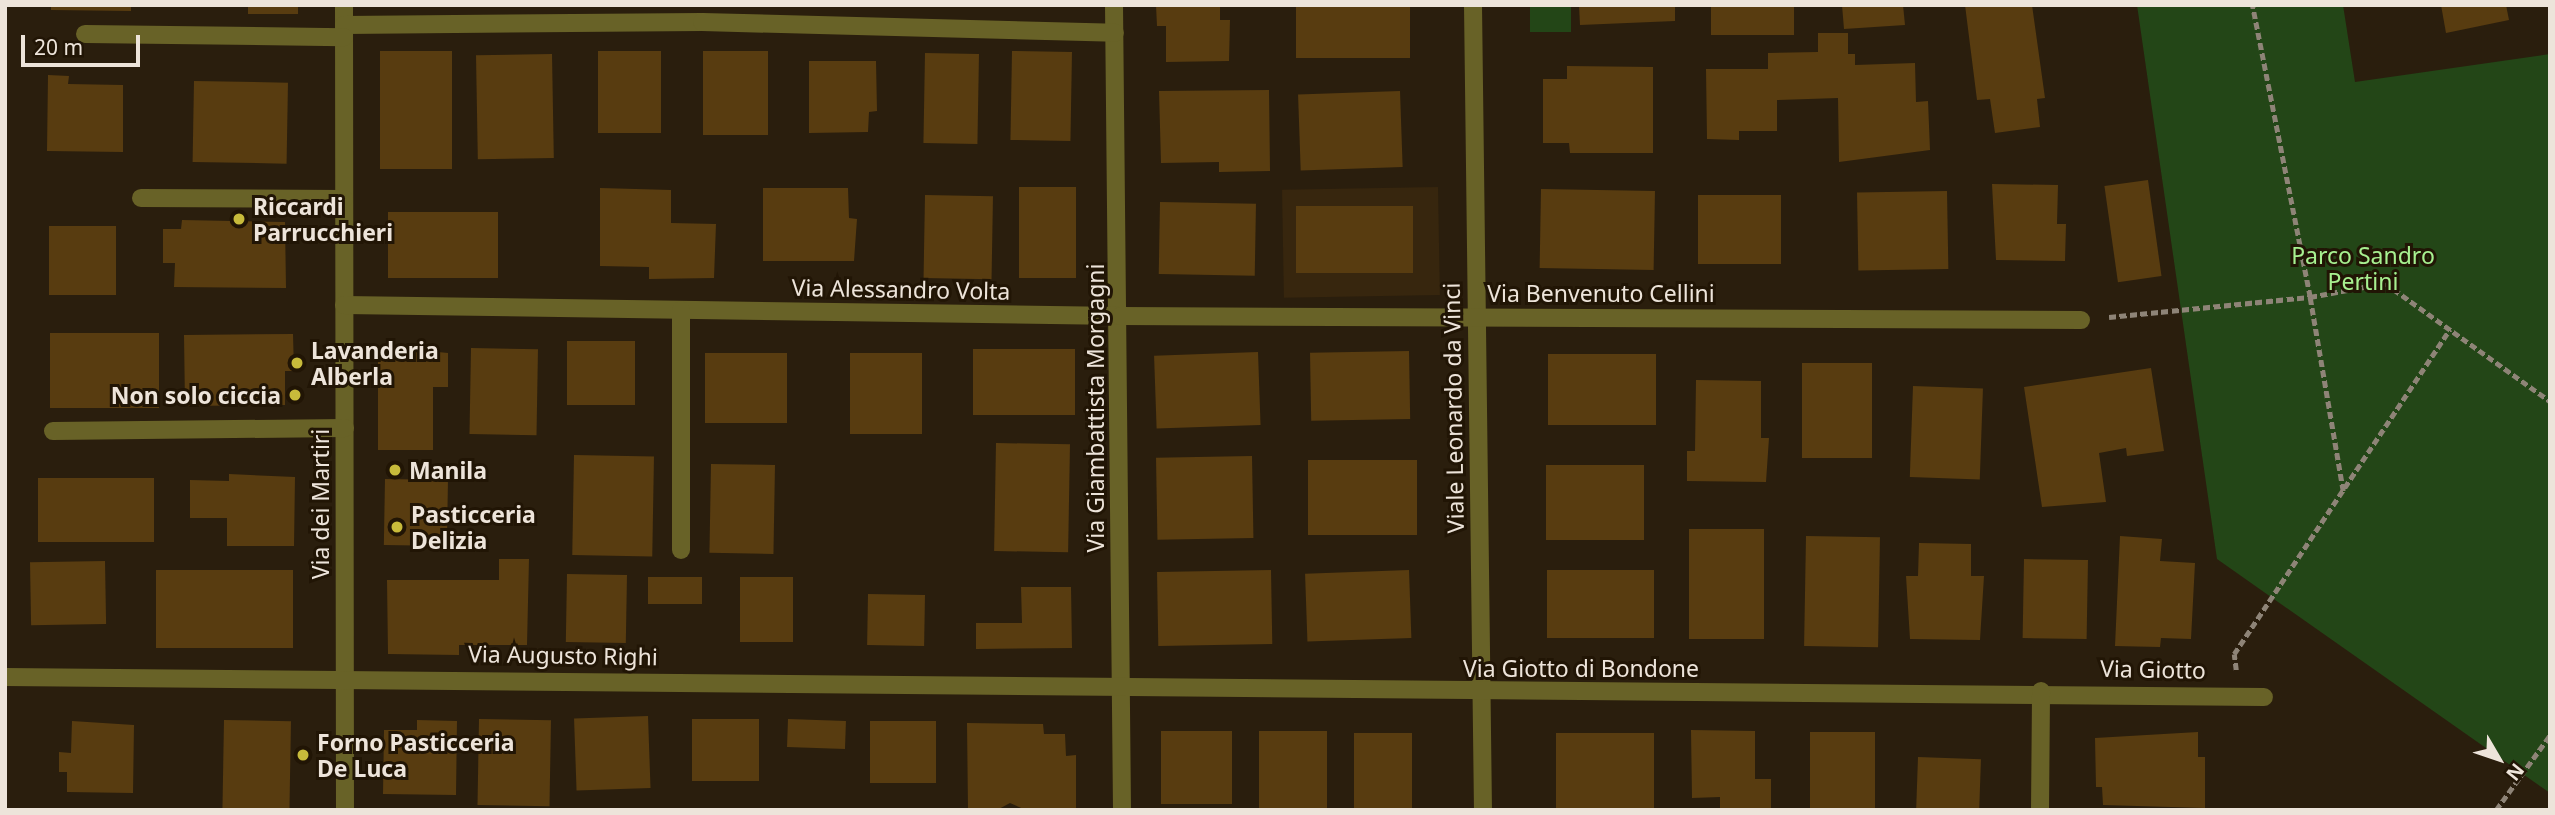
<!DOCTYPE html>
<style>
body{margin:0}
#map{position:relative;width:2555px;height:815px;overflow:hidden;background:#2a1e0d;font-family:"Noto Sans",sans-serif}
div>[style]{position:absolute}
.built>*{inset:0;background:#37260e;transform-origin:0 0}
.green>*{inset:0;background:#234617;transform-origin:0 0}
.building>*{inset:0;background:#583c10;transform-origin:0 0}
.path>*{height:4.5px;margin-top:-2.25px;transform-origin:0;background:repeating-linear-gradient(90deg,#8e8477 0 7px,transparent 0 10.5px)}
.minor>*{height:18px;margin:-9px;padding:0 9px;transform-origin:9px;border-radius:9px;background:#686227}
.dots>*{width:19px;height:19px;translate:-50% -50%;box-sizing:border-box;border:4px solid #211505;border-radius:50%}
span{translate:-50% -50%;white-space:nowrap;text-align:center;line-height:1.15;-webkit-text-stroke:6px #211505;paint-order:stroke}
.poi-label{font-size:23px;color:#ede4da;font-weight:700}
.left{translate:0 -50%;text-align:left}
.right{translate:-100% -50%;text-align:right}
.park-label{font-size:23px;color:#a7f090}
.street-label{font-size:23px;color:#ede4da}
.frame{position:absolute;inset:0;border:7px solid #ede4da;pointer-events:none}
.north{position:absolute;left:2464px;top:724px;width:70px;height:70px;-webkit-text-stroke:5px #211505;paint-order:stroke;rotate:129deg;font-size:19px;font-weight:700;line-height:28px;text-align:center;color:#ede4da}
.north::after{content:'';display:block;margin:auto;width:24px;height:32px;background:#ede4da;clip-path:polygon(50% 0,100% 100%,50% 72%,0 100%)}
.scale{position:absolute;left:21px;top:35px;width:119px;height:32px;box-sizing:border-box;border:4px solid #ede4da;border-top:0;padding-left:9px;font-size:21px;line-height:24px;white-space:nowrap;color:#ede4da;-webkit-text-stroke:5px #211505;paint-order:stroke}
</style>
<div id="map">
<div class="built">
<div style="left:1438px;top:187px;width:108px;height:156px;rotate:89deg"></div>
</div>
<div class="green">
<div style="left:1530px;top:5px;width:41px;height:27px"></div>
<div style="clip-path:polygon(2137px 5px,2343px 5px,2355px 82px,2550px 54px,2550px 793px,2217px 559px)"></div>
</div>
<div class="building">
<div style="clip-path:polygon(51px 5px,131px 5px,131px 11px,51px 10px)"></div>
<div style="left:248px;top:5px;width:50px;height:9px"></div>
<div style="clip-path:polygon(1156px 5px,1220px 5px,1220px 20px,1230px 20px,1229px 61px,1166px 62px,1166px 26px,1157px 26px)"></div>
<div style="left:1296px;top:5px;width:114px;height:53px"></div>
<div style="clip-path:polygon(1579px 5px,1675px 5px,1675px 21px,1580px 25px)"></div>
<div style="left:1711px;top:5px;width:83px;height:30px"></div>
<div style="clip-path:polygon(1842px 5px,1903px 5px,1905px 25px,1844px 29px)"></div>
<div style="clip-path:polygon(1965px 5px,2032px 5px,2045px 98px,2037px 99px,2040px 127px,1995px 133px,1990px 99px,1977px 100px)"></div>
<div style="clip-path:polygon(2441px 5px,2506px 5px,2509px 20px,2446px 33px)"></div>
<div style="clip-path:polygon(1818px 33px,1848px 33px,1848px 54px,1855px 54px,1855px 65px,1915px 63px,1916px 102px,1928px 101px,1930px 150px,1839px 162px,1838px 98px,1777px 100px,1777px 131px,1739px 131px,1739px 140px,1707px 139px,1706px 69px,1768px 69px,1768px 53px,1818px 52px)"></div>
<div style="left:380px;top:51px;width:72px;height:118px"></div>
<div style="left:661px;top:51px;width:82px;height:63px;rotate:90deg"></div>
<div style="left:703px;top:51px;width:65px;height:84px"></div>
<div style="left:1012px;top:51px;width:60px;height:89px;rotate:1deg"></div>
<div style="left:925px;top:53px;width:54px;height:90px;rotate:1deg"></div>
<div style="left:552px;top:54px;width:104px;height:76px;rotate:89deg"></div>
<div style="clip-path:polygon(809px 61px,876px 61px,877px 111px,869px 112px,868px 132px,809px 133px)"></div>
<div style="clip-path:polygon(1567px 66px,1653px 67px,1653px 153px,1570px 153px,1569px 143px,1543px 143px,1543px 79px,1567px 79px)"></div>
<div style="clip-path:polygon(48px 75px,69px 76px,68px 84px,123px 85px,123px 152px,47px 151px)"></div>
<div style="left:194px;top:81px;width:94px;height:81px;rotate:1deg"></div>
<div style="clip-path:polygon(1269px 90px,1270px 171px,1219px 172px,1219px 162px,1161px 163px,1159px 91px)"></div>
<div style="left:1400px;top:91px;width:76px;height:102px;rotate:88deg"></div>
<div style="left:2148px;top:180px;width:97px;height:44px;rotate:82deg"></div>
<div style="clip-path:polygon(1992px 184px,2058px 185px,2057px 224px,2066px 224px,2065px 261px,1996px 260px)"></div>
<div style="left:1019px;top:187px;width:57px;height:91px"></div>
<div style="clip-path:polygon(600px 188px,671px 190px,671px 223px,716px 224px,714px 278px,649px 279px,649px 267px,600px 266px)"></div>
<div style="clip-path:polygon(763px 188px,848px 188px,849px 218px,857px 219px,854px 261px,763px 261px)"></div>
<div style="left:1541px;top:189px;width:114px;height:79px;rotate:1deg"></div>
<div style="left:1947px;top:191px;width:78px;height:90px;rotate:89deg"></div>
<div style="left:925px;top:195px;width:68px;height:83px;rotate:1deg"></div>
<div style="left:1698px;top:195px;width:83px;height:69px"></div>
<div style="left:1160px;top:202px;width:96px;height:72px;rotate:1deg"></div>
<div style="left:1296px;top:206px;width:117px;height:67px"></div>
<div style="left:388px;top:212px;width:110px;height:66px"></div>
<div style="clip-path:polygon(182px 220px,285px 222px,286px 288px,174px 287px,175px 263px,163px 263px,163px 229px,181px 229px)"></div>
<div style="left:49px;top:226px;width:67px;height:69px"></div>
<div style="left:50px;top:333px;width:109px;height:75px"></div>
<div style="clip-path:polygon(293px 334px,294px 371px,285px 371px,285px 405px,185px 406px,184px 335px)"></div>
<div style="left:567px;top:341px;width:68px;height:64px"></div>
<div style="clip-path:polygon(378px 346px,448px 353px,448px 387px,433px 387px,433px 450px,378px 450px)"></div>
<div style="left:471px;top:348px;width:67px;height:86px;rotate:1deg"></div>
<div style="left:973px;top:349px;width:102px;height:66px"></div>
<div style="left:1409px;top:351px;width:68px;height:99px;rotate:89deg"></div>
<div style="left:1258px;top:352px;width:73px;height:104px;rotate:88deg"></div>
<div style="left:705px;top:353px;width:82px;height:70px"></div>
<div style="left:850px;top:353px;width:72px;height:81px"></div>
<div style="left:1548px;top:354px;width:108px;height:71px"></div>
<div style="left:1872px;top:363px;width:95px;height:70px;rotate:90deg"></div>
<div style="clip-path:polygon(2151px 368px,2164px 451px,2127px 456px,2126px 448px,2099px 453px,2106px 502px,2042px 507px,2024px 387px)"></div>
<div style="clip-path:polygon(1696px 380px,1761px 381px,1761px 438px,1769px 438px,1766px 482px,1687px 481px,1687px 451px,1695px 451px)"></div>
<div style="left:1913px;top:386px;width:70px;height:91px;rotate:2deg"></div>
<div style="left:996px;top:443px;width:74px;height:108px;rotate:1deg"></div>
<div style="left:574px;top:455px;width:80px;height:100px;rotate:1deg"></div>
<div style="left:1252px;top:456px;width:82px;height:96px;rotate:89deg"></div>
<div style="left:1417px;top:460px;width:75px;height:109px;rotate:90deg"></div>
<div style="left:775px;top:465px;width:89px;height:64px;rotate:91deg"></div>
<div style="left:1546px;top:465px;width:98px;height:75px"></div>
<div style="clip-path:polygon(229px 474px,295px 477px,294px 546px,227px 546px,227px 518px,190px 518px,190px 480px,229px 481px)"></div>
<div style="left:154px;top:478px;width:64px;height:116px;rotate:90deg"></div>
<div style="left:385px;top:479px;width:63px;height:66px;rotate:1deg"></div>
<div style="left:1689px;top:529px;width:75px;height:110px"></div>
<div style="left:1806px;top:536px;width:74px;height:110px;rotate:1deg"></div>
<div style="clip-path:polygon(2120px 536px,2162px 539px,2160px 561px,2195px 563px,2191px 639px,2161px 638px,2160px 647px,2115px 646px)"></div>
<div style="clip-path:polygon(1919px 543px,1971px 544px,1971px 576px,1984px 576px,1980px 640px,1910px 639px,1906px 576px,1918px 576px)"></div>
<div style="clip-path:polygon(499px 559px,529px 559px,527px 645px,459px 645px,459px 655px,388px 654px,387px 580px,499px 580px)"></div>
<div style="left:2024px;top:559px;width:64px;height:79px;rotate:1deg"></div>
<div style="left:105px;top:561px;width:63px;height:75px;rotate:89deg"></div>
<div style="left:156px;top:570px;width:137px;height:78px"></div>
<div style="left:1271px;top:570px;width:74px;height:114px;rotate:89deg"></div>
<div style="left:1409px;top:570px;width:68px;height:104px;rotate:88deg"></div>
<div style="left:1654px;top:570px;width:68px;height:107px;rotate:90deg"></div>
<div style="left:567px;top:574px;width:60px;height:68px;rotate:1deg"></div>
<div style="left:648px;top:577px;width:54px;height:27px"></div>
<div style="left:740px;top:577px;width:53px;height:65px"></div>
<div style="clip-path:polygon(1021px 587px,1071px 587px,1072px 648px,976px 649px,976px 623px,1022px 623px)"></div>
<div style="left:868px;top:594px;width:57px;height:51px;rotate:1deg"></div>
<div style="left:648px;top:716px;width:72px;height:74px;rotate:88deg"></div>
<div style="left:479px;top:719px;width:72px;height:86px;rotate:1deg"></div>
<div style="left:692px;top:719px;width:67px;height:62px"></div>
<div style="left:788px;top:719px;width:58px;height:28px;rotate:2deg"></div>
<div style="left:224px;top:720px;width:67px;height:89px;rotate:1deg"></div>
<div style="clip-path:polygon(417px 720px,457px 721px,456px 795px,383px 794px,384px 730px,417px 730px)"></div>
<div style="clip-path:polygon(72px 721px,134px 725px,133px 793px,67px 792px,67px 772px,59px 772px,59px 752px,71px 753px)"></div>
<div style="left:870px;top:721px;width:66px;height:62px"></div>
<div style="clip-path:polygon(967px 723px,1043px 724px,1044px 734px,1065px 734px,1066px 756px,1076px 755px,1076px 810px,1026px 810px,1010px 803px,997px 810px,968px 810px)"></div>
<div style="clip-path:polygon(1691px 730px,1755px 731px,1755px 779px,1771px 779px,1771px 810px,1720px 810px,1720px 797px,1692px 798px)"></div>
<div style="left:1161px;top:731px;width:71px;height:73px"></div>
<div style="left:1259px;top:731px;width:68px;height:79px"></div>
<div style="left:1810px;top:732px;width:65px;height:78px"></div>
<div style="clip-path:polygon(2198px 732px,2198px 757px,2205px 757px,2205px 808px,2103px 805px,2102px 787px,2096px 787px,2095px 738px)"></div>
<div style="left:1354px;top:733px;width:58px;height:77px"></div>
<div style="left:1556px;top:733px;width:98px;height:77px"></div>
<div style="left:1918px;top:757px;width:63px;height:53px;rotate:2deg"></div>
</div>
<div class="path">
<div style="left:2109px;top:317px;width:202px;rotate:-5.7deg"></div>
<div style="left:2310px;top:297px;width:298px;rotate:-101.2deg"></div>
<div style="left:2343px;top:491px;width:197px;rotate:-99.7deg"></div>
<div style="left:2310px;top:297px;width:76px;rotate:-10.6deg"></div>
<div style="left:2385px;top:283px;width:203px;rotate:35.6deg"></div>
<div style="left:2236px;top:670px;width:16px;rotate:-97deg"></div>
<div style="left:2234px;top:654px;width:390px;rotate:-56.4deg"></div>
<div style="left:2496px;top:810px;width:92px;rotate:-54.2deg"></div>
</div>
<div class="minor">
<div style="left:344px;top:5px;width:805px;rotate:89.93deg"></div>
<div style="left:1114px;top:5px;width:805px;rotate:89.43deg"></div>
<div style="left:1473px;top:5px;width:805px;rotate:89.29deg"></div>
<div style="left:344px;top:25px;width:358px;rotate:-0.5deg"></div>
<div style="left:702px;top:22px;width:413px;rotate:1.5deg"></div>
<div style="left:85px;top:34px;width:259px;rotate:0.7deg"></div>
<div style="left:141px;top:198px;width:203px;rotate:0.3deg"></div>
<div style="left:344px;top:305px;width:776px;rotate:0.81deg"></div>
<div style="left:1120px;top:316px;width:961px;rotate:0.24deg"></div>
<div style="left:681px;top:310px;width:240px;rotate:90deg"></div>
<div style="left:53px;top:431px;width:292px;rotate:-0.6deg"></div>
<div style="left:5px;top:677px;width:2259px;rotate:0.51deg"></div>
<div style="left:2040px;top:810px;width:119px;rotate:-89.5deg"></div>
</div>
<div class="dots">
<div style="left:239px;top:219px;background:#c8bb3b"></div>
<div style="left:297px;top:363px;background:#c8bb3b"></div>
<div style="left:295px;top:395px;background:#c8bb3b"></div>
<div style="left:395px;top:470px;background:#c8bb3b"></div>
<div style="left:397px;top:527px;background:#c8bb3b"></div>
<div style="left:303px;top:755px;background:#c8bb3b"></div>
</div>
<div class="poi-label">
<span class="left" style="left:253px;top:219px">Riccardi<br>Parrucchieri</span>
<span class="left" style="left:311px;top:363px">Lavanderia<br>Alberla</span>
<span class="right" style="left:281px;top:395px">Non solo ciccia</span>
<span class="left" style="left:409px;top:470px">Manila</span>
<span class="left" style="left:411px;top:527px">Pasticceria<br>Delizia</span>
<span class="left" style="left:317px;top:755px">Forno Pasticceria<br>De Luca</span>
</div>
<div class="park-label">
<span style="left:2363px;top:268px">Parco Sandro<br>Pertini</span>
</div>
<div class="street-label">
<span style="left:901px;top:289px;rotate:1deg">Via Alessandro Volta</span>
<span style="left:1601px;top:293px">Via Benvenuto Cellini</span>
<span style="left:1095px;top:408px;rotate:-90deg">Via Giambattista Morgagni</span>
<span style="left:1453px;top:408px;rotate:-91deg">Viale Leonardo da Vinci</span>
<span style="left:320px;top:504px;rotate:-90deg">Via dei Martiri</span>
<span style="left:563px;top:655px;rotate:1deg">Via Augusto Righi</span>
<span style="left:1581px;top:668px">Via Giotto di Bondone</span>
<span style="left:2153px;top:669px;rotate:1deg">Via Giotto</span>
</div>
<div class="frame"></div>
<div class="north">N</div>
<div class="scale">20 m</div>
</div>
